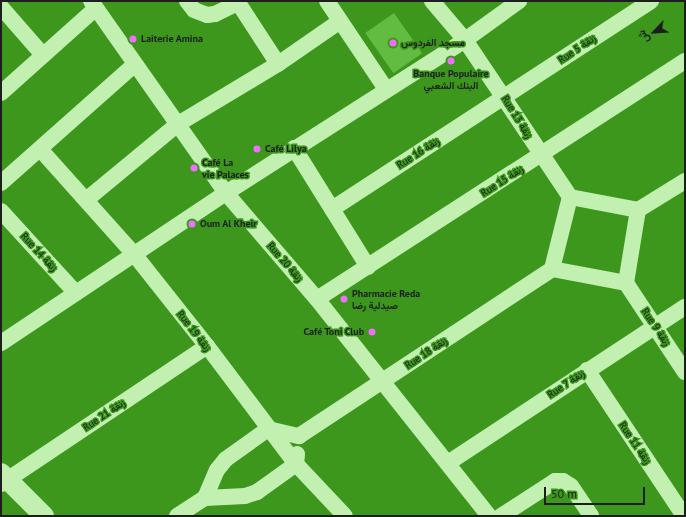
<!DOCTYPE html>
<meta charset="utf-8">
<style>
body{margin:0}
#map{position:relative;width:686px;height:517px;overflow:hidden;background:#3c971c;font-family:"PT Sans",Vazirmatn,sans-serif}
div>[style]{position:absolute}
.building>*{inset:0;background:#62bc41;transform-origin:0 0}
.minor>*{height:16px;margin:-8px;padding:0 8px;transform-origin:8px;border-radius:8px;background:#c2f0b1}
.tertiary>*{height:20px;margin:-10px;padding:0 10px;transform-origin:10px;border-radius:10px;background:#c2f0b1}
.dots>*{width:11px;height:11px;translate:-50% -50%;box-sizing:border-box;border:2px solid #3c971c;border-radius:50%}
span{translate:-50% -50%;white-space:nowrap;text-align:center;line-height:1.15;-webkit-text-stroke:3px #3c971c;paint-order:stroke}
.poi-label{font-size:10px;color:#1d1d1d;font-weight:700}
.left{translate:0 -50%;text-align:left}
.right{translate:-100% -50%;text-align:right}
.street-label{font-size:10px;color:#1d1d1d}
.frame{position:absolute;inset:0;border:2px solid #1d1d1d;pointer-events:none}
.north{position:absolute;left:634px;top:12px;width:40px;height:40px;-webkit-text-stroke:3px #3c971c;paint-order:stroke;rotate:245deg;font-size:11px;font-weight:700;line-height:16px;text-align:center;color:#1d1d1d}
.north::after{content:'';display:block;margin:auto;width:14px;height:18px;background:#1d1d1d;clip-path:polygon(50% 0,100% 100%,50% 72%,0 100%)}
.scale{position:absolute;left:544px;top:487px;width:101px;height:18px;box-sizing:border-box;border:2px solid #1d1d1d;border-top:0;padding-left:5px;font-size:12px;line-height:14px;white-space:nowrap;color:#1d1d1d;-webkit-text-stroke:3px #3c971c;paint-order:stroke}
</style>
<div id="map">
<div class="building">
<div style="left:394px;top:13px;width:49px;height:35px;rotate:55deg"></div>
</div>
<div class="minor">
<div style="left:91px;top:1px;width:235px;rotate:54.9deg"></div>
<div style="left:226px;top:193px;width:140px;rotate:49.4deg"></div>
<div style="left:317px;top:299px;width:277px;rotate:51.6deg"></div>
<div style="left:187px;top:1px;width:11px;rotate:52deg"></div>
<div style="left:194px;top:10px;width:14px;rotate:21deg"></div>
<div style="left:207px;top:15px;width:8px;rotate:-7deg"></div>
<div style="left:215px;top:14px;width:25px;rotate:-26deg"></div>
<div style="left:237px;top:1px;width:75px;rotate:56.9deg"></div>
<div style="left:327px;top:1px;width:106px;rotate:56.2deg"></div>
<div style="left:432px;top:1px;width:51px;rotate:49.8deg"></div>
<div style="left:465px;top:40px;width:189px;rotate:56.2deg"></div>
<div style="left:1px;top:7px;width:64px;rotate:48.8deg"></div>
<div style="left:1px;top:93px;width:127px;rotate:-41.8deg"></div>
<div style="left:294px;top:148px;width:140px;rotate:58.1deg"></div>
<div style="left:40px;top:149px;width:141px;rotate:48.2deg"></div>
<div style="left:134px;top:254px;width:117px;rotate:51.6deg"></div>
<div style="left:207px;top:346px;width:148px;rotate:53deg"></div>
<div style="left:296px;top:464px;width:71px;rotate:46.7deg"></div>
<div style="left:1px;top:183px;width:179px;rotate:-41.6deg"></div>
<div style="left:86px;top:200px;width:119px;rotate:-39.6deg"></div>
<div style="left:178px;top:124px;width:117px;rotate:-31deg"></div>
<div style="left:278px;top:64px;width:75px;rotate:-34.7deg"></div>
<div style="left:332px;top:209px;width:381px;rotate:-33.1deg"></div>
<div style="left:638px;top:210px;width:55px;rotate:-31.7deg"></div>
<div style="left:1px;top:211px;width:111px;rotate:47.6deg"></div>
<div style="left:552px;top:269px;width:75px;rotate:10.7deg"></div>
<div style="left:626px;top:283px;width:74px;rotate:-80.7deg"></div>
<div style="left:552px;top:269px;width:74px;rotate:-76deg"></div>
<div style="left:570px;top:197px;width:69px;rotate:10.8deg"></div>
<div style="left:626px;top:283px;width:107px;rotate:56.5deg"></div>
<div style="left:317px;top:299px;width:438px;rotate:-32.9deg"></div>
<div style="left:1px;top:343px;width:270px;rotate:-33.7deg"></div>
<div style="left:226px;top:193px;width:284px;rotate:-32.6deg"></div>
<div style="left:465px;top:40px;width:67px;rotate:-35.8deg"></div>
<div style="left:587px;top:370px;width:175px;rotate:56.4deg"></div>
<div style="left:448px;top:463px;width:284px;rotate:-33.4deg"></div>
<div style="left:1px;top:484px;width:248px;rotate:-33.8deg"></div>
<div style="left:205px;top:498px;width:40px;rotate:-2.9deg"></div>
<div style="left:245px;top:496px;width:13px;rotate:-18deg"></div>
<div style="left:257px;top:492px;width:48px;rotate:-35.7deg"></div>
<div style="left:296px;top:464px;width:10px;rotate:-84deg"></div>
<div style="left:177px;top:516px;width:33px;rotate:-33deg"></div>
<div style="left:205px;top:498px;width:30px;rotate:-67deg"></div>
<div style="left:217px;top:470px;width:14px;rotate:-51deg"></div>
<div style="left:226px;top:459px;width:52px;rotate:-35.5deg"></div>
<div style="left:268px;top:429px;width:32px;rotate:13deg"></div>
<div style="left:299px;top:436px;width:303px;rotate:-33.4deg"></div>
<div style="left:501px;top:516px;width:64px;rotate:-32.9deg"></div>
<div style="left:555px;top:481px;width:8px"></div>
<div style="left:563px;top:481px;width:9px;rotate:32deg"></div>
<div style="left:571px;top:486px;width:36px;rotate:56deg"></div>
</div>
<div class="tertiary">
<div style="left:1px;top:473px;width:61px;rotate:45deg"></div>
</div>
<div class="dots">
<div style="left:133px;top:39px;background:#ef6fff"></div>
<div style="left:393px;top:43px;background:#ef6fff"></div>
<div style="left:451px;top:61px;background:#ef6fff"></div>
<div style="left:257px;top:149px;background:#ef6fff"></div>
<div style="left:194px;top:168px;background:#ef6fff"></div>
<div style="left:192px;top:224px;background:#ef6fff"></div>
<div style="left:344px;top:299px;background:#ef6fff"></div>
<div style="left:372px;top:332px;background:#ef6fff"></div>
</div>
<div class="poi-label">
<span class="left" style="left:141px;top:39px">Laiterie Amina</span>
<span class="left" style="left:401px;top:43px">مسجد الفردوس</span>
<span style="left:451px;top:79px">Banque Populaire<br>البنك الشعبي</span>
<span class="left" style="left:265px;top:149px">Café Lilya</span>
<span class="left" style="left:202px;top:168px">Café La<br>vie Palaces</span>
<span class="left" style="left:200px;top:224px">Oum Al Kheir</span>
<span class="left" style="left:352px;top:299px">Pharmacie Reda<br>صيدلية رضا</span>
<span class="right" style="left:364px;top:332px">Café Toni Club</span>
</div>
<div class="street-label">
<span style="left:577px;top:49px;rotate:-34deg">Rue 5 زنقة</span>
<span style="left:517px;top:117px;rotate:58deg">Rue 13 زنقة</span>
<span style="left:418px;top:153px;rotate:-33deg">Rue 16 زنقة</span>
<span style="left:502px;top:181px;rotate:-33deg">Rue 15 زنقة</span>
<span style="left:39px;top:252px;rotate:47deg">Rue 14 زنقة</span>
<span style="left:285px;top:262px;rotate:49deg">Rue 20 زنقة</span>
<span style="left:656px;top:327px;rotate:56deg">Rue 9 زنقة</span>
<span style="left:194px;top:331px;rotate:52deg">Rue 19 زنقة</span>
<span style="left:426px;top:353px;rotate:-34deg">Rue 18 زنقة</span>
<span style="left:566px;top:384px;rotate:-34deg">Rue 7 زنقة</span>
<span style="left:104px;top:415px;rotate:-34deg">Rue 21 زنقة</span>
<span style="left:635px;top:443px;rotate:56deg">Rue 11 زنقة</span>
</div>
<div class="frame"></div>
<div class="north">ش</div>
<div class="scale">50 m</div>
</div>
